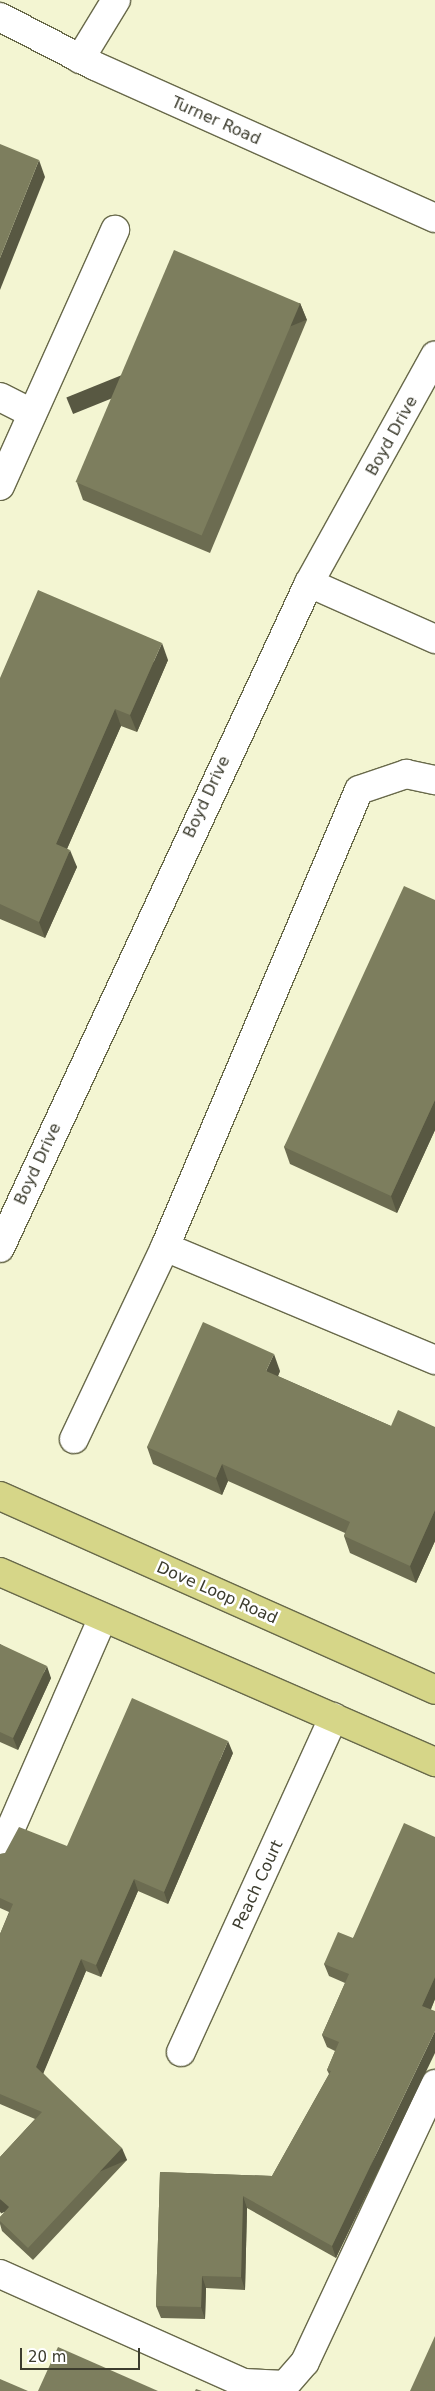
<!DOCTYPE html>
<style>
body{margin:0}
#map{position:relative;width:435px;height:2391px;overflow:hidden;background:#f3f5d2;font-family:"DejaVu Sans",sans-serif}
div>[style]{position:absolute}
.roads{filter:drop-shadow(1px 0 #68694a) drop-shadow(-1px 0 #68694a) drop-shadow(0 1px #68694a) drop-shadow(0 -1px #68694a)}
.minor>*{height:28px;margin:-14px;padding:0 14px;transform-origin:14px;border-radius:14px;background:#fff}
.major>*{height:28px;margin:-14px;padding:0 14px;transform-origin:14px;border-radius:14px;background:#d6d688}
.wall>*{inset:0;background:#6c6c51}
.shaded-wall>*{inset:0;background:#585842;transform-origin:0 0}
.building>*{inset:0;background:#7d7e5e;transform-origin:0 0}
span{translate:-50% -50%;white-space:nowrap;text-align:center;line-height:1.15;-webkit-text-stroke:5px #fff;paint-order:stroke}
.street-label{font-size:16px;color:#3c3c2e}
.scale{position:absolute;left:20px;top:2348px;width:120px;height:22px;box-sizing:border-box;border:2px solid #3c3c2e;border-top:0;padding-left:6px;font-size:15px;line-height:18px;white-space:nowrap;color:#3c3c2e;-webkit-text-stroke:4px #fff;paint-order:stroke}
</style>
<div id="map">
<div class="roads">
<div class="minor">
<div style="left:0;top:17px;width:107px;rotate:27.3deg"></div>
<div style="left:95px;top:66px;width:372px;rotate:24.1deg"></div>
<div style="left:80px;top:59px;width:69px;rotate:-58.6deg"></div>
<div style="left:0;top:397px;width:36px;rotate:27deg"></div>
<div style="left:0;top:486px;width:281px;rotate:-65.8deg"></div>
<div style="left:309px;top:583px;width:138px;rotate:24deg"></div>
<div style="left:165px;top:1247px;width:293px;rotate:22.7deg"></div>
<div style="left:0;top:1248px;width:733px;rotate:-65.08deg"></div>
<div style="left:309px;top:583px;width:260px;rotate:-61deg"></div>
<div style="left:74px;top:1439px;width:212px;rotate:-64.6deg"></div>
<div style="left:165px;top:1247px;width:496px;rotate:-67deg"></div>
<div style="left:359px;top:790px;width:50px;rotate:-18.8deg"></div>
<div style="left:406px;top:774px;width:30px;rotate:12deg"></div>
<div style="left:0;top:1853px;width:254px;rotate:-66.4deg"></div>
<div style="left:181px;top:2052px;width:368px;rotate:-65.5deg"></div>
<div style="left:0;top:2274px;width:267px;rotate:24.1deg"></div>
<div style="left:244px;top:2383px;width:41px;rotate:2.8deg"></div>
<div style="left:285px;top:2385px;width:30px;rotate:-49deg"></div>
<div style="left:305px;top:2362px;width:307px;rotate:-64.9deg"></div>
</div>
<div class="major">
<div style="left:0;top:1496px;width:476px;rotate:24deg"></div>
<div style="left:0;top:1572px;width:475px;rotate:23.6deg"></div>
</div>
</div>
<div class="wall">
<div style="clip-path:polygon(300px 303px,307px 320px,210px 553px,83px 500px,77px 483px)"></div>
<div style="clip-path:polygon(168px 660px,137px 732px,121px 726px,67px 849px,77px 867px,45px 938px,0 919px,0 678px)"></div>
<div style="clip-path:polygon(435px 900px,435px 1130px,397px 1213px,290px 1164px,284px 1147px)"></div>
<div style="clip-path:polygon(280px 1371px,278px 1376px,391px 1426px,435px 1427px,435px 1541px,416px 1583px,350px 1553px,344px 1536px,345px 1533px,228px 1481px,222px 1495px,153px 1464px,147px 1447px)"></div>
<div style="clip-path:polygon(0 1644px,51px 1678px,18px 1750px,0 1742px)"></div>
<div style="clip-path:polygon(233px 1753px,168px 1904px,138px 1891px,101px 1977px,86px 1971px,43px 2073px,127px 2160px,33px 2260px,2px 2231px,0 2224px,0 2217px,5px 2212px,0 2207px,0 2157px,35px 2119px,0 2104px,0 1934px,9px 1912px,0 1908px,0 1854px,67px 1846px)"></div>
<div style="clip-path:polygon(435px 1837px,435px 1999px,336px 2258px,247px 2208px,245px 2290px,206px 2288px,205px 2319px,161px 2318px,156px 2306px,160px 2172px,272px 2176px,329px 2074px,327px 2070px,335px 2051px,327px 2047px,322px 2035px,345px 1983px,329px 1976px,324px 1964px,353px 1938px)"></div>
</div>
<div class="shaded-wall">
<div style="clip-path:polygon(39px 160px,45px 177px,0 290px,0 258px)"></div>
<div style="left:300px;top:303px;width:18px;height:252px;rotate:68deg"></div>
<div style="clip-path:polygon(162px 643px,168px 660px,137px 732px,130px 715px)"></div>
<div style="clip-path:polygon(115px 709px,121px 726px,62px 860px,56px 844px)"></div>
<div style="clip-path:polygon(70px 850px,77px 867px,45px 938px,39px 922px)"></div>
<div style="clip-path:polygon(435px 1100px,435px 1130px,397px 1213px,391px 1196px)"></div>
<div style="clip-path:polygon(274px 1354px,280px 1371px,273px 1388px,266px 1371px)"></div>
<div style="clip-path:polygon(222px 1464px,228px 1481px,222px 1495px,216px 1478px)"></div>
<div style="clip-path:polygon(435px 1510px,435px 1541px,416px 1583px,410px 1566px)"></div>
<div style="clip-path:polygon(47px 1666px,51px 1678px,18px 1750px,13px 1738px)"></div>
<div style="clip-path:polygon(228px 1741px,233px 1753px,168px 1904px,164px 1892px)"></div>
<div style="clip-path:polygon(134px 1879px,138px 1891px,101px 1977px,96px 1965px)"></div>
<div style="clip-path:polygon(81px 1959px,86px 1971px,41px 2079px,36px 2067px)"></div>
<div style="clip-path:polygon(435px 1977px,435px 1999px,427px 2018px,422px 2006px)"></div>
<div style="clip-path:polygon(435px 2031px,435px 2053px,336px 2258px,332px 2246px)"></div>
<div style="left:122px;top:2148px;width:13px;height:137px;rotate:67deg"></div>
<div style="clip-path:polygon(243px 2196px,247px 2208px,245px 2290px,241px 2277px)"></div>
<div style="clip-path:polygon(202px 2276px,206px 2288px,205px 2319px,201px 2307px)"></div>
</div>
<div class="building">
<div style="clip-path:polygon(0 144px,39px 160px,0 258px)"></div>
<div style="left:174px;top:250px;width:137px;height:252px;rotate:23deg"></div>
<div style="clip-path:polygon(38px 590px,162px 643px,130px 715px,115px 709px,56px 844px,70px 850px,39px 922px,0 904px,0 678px)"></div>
<div style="clip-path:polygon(404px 886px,435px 900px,435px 1100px,391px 1196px,284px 1147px)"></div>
<div style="clip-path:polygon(203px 1322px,274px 1354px,266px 1371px,391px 1426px,398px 1410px,435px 1427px,435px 1510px,410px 1566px,344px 1536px,350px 1522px,222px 1464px,216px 1478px,147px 1447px)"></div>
<div style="clip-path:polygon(0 1644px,47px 1666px,13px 1738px,0 1732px)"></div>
<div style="clip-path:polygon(132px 1698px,228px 1741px,164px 1892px,134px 1879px,96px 1965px,81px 1959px,36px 2067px,122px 2148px,28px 2248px,0 2221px,0 2217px,9px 2207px,0 2199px,0 2157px,42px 2112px,0 2094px,0 1934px,13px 1904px,0 1898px,0 1854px,5px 1853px,19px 1827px,67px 1846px)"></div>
<div style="clip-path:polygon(404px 1823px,435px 1837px,435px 1977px,422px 2006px,435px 2011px,435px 2031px,332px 2246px,243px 2196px,241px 2277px,202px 2276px,201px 2307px,156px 2306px,160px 2172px,272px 2176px,331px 2071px,327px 2070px,339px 2042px,322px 2035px,349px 1974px,324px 1964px,338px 1932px,353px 1938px)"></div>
<div style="clip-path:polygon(435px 2336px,435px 2391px,410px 2391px)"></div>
<div style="clip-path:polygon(58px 2347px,158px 2391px,38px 2391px)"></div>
<div style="clip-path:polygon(0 2379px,28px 2391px,0 2391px)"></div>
<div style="clip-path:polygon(196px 2389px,202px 2391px,195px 2391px)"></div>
</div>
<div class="street-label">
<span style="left:216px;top:121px;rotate:24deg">Turner Road</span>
<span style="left:392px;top:436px;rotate:-61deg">Boyd Drive</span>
<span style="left:207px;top:797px;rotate:-65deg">Boyd Drive</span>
<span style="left:38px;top:1164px;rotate:-65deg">Boyd Drive</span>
<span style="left:217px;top:1593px;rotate:24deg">Dove Loop Road</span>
<span style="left:258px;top:1885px;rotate:-65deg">Peach Court</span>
</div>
<div class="scale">20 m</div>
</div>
